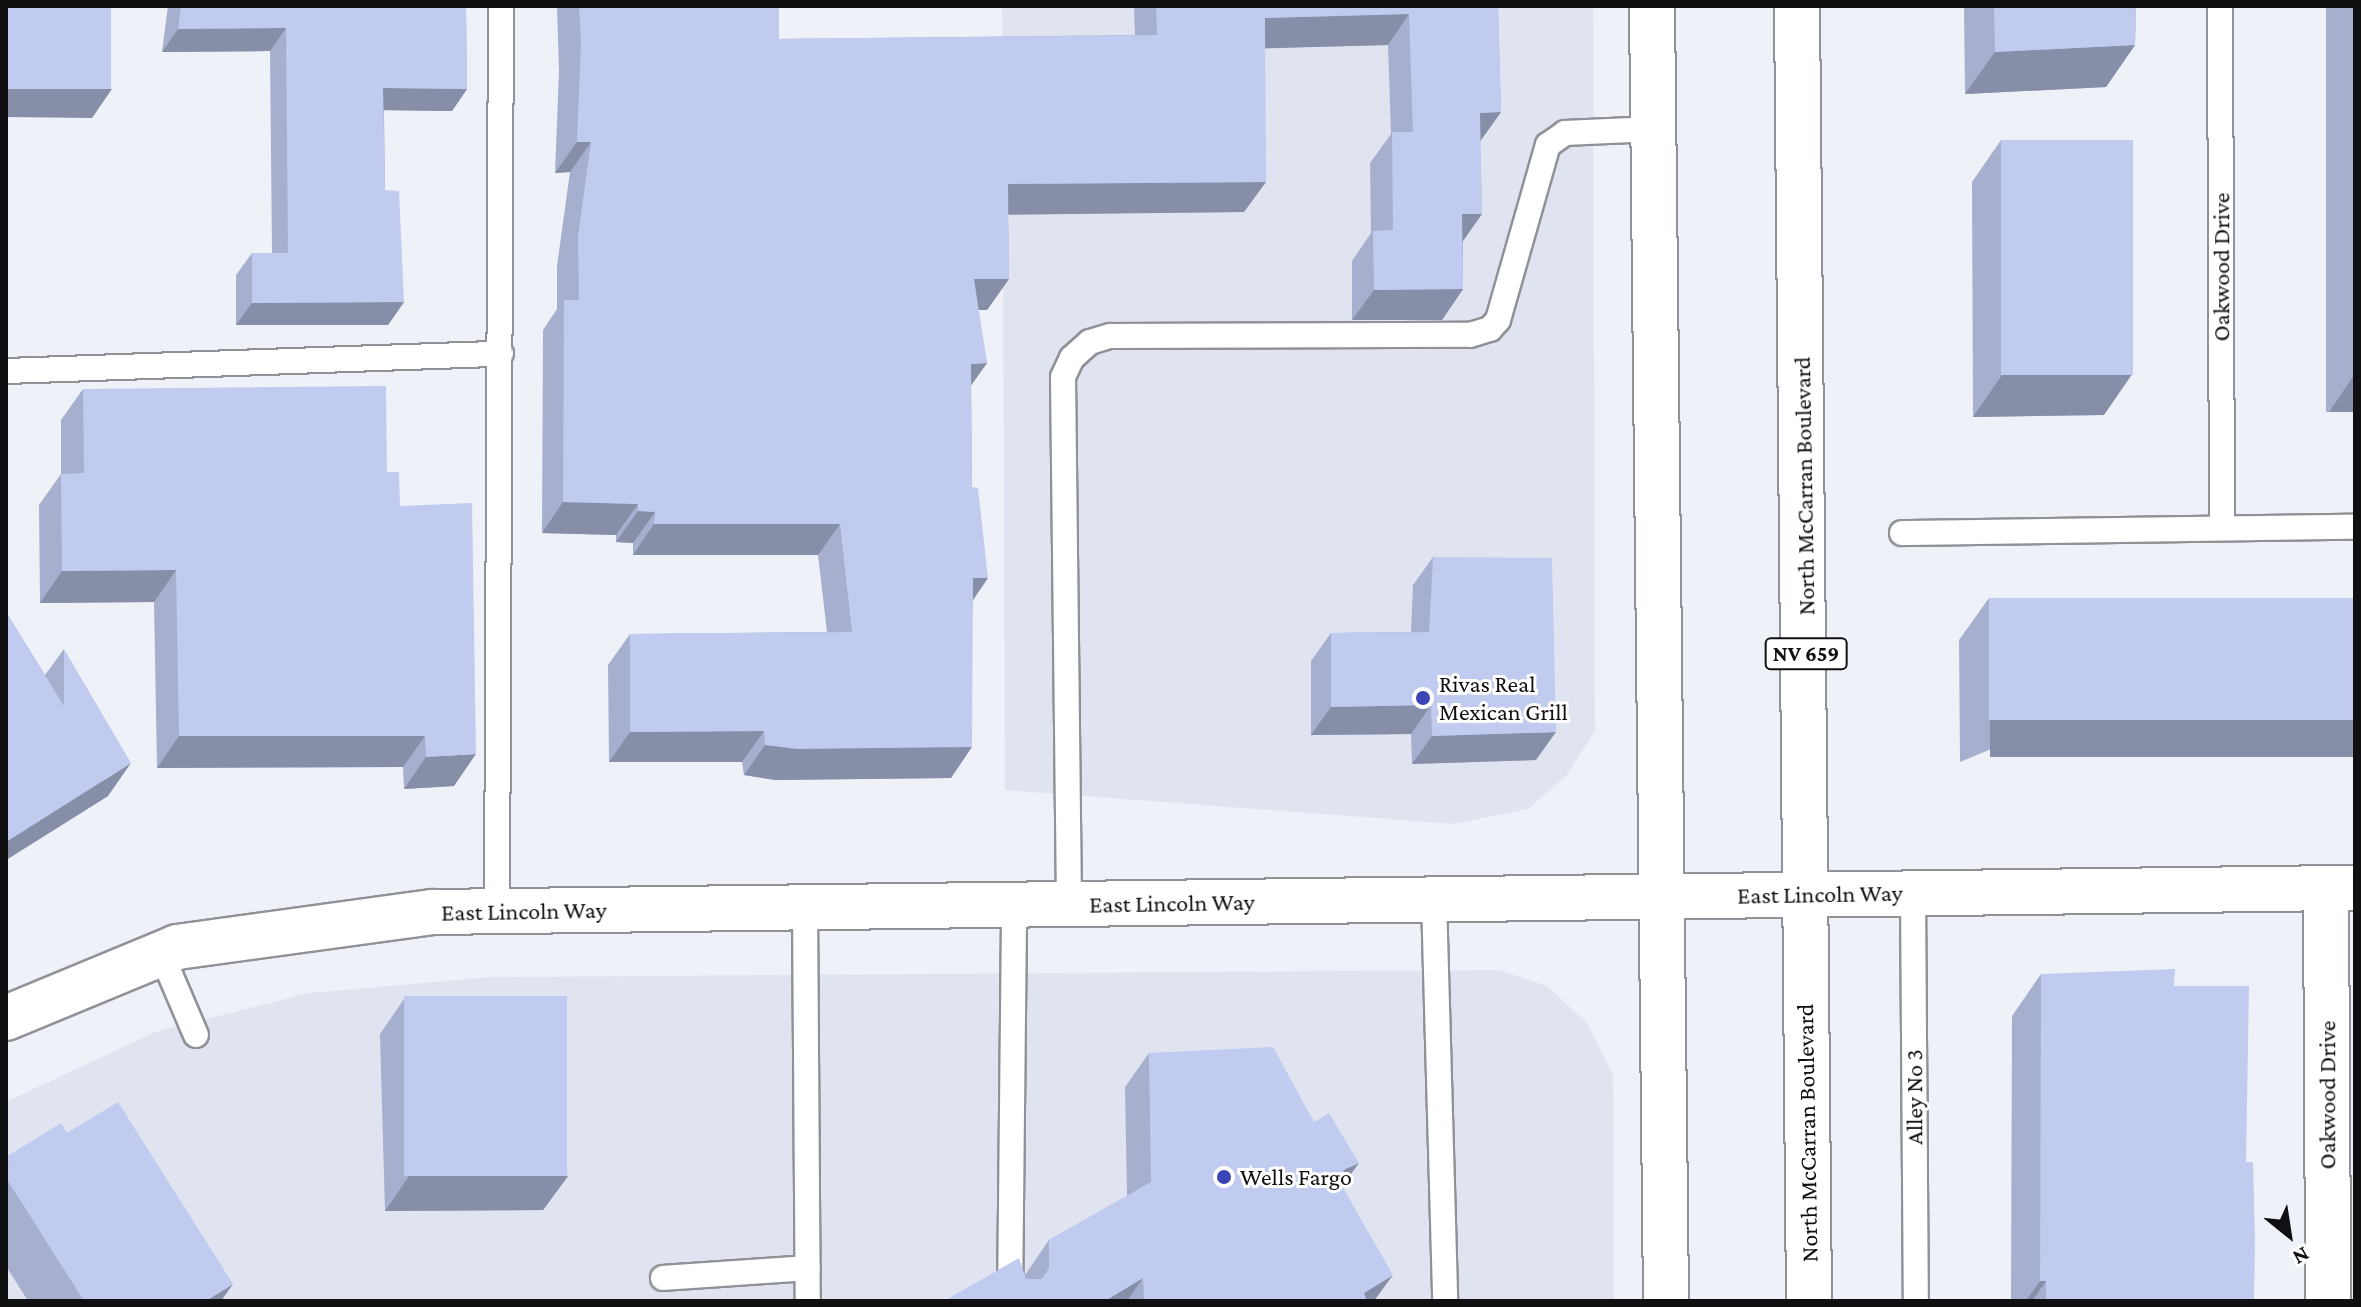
<!DOCTYPE html>
<style>
body{margin:0}
#map{position:relative;width:2361px;height:1307px;overflow:hidden;background:#eff1f8;font-family:"Crimson Pro",serif}
div>[style]{position:absolute}
.built>*{inset:0;background:#e0e4f0}
.roads{filter:drop-shadow(2px 0 #919298) drop-shadow(-2px 0 #919298) drop-shadow(0 2px #919298) drop-shadow(0 -2px #919298)}
.lane>*{height:24px;margin:-12px;padding:0 12px;transform-origin:12px;border-radius:12px;background:#fff}
.street>*{height:44px;margin:-22px;padding:0 22px;transform-origin:22px;border-radius:22px;background:#fff}
.secondary>*{height:44px;margin:-22px;padding:0 22px;transform-origin:22px;border-radius:22px;background:#fff}
.primary>*{height:44px;margin:-22px;padding:0 22px;transform-origin:22px;border-radius:22px;background:#fff}
.wall>*{inset:0;background:#a6afce;transform-origin:0 0}
.shaded-wall>*{inset:0;background:#878ea7;transform-origin:0 0}
.building>*{inset:0;background:#c1cbef;transform-origin:0 0}
.dots>*{width:22px;height:22px;translate:-50% -50%;box-sizing:border-box;border:4px solid #fff;border-radius:50%}
span{translate:-50% -50%;white-space:nowrap;text-align:center;line-height:1.15;-webkit-text-stroke:6px #fff;paint-order:stroke}
.shield-label span{padding:2px 6px;background:#fff;border:2px solid;border-radius:6px;-webkit-text-stroke-width:0}
.shield-label{font-size:22px;color:#101012;font-weight:700}
.street-label{font-size:24px;color:#101012}
.poi-label{font-size:24px;color:#101012}
.left{translate:0 -50%;text-align:left}
.frame{position:absolute;inset:0;border:8px solid #101012;pointer-events:none}
.north{position:absolute;left:2249px;top:1195px;width:80px;height:80px;-webkit-text-stroke:6px #fff;paint-order:stroke;rotate:150deg;font-size:22px;font-weight:700;line-height:32px;text-align:center;color:#101012}
.north::after{content:'';display:block;margin:auto;width:28px;height:36px;background:#101012;clip-path:polygon(50% 0,100% 100%,50% 72%,0 100%)}
</style>
<div id="map">
<div class="built">
<div style="clip-path:polygon(1002px 6px,1593px 6px,1595px 731px,1566px 776px,1528px 809px,1454px 824px,1005px 790px)"></div>
<div style="clip-path:polygon(1499px 970px,1547px 986px,1587px 1023px,1613px 1074px,1614px 1301px,6px 1301px,6px 1102px,155px 1032px,309px 993px,492px 977px)"></div>
</div>
<div class="roads">
<div class="lane">
<div style="left:2220px;top:6px;width:522px;rotate:89.78deg"></div>
<div style="left:6px;top:371px;width:495px;rotate:-2deg"></div>
<div style="left:1902px;top:533px;width:453px;rotate:-0.8deg"></div>
<div style="left:1913px;top:892px;width:409px;rotate:89.6deg"></div>
<div style="left:1434px;top:899px;width:402px;rotate:88.4deg"></div>
<div style="left:1069px;top:904px;width:527px;rotate:-90.65deg"></div>
<div style="left:1063px;top:377px;width:21px;rotate:-65deg"></div>
<div style="left:1072px;top:358px;width:24px;rotate:-42deg"></div>
<div style="left:1090px;top:342px;width:21px;rotate:-17deg"></div>
<div style="left:1110px;top:336px;width:360px;rotate:-0.2deg"></div>
<div style="left:1470px;top:335px;width:21px;rotate:-17deg"></div>
<div style="left:1490px;top:329px;width:12px;rotate:-48deg"></div>
<div style="left:1498px;top:320px;width:182px;rotate:-74.1deg"></div>
<div style="left:1548px;top:145px;width:21px;rotate:-35deg"></div>
<div style="left:1565px;top:133px;width:88px;rotate:-2.6deg"></div>
<div style="left:805px;top:907px;width:394px;rotate:89.6deg"></div>
<div style="left:497px;top:911px;width:905px;rotate:-89.75deg"></div>
<div style="left:161px;top:953px;width:89px;rotate:66.9deg"></div>
<div style="left:663px;top:1278px;width:145px;rotate:-3.9deg"></div>
<div style="left:1010px;top:1301px;width:396px;rotate:-89.4deg"></div>
</div>
<div class="street">
<div style="left:2326px;top:889px;width:412px;rotate:89.7deg"></div>
</div>
<div class="secondary">
<div style="left:6px;top:1018px;width:185px;rotate:-22.5deg"></div>
<div style="left:177px;top:947px;width:257px;rotate:-7.8deg"></div>
<div style="left:432px;top:912px;width:1923px;rotate:-0.72deg"></div>
</div>
<div class="primary">
<div style="left:1652px;top:6px;width:1295px;rotate:89.38deg"></div>
<div style="left:1797px;top:6px;width:1295px;rotate:89.47deg"></div>
</div>
</div>
<div class="wall">
<div style="clip-path:polygon(168px 6px,466px 6px,467px 89px,452px 111px,384px 110px,385px 190px,404px 302px,388px 325px,236px 325px,236px 275px,252px 253px,272px 253px,270px 51px,162px 52px)"></div>
<div style="clip-path:polygon(557px 6px,779px 6px,779px 39px,1135px 35px,1134px 6px,1498px 6px,1501px 112px,1480px 141px,1482px 214px,1463px 241px,1463px 289px,1442px 320px,1352px 320px,1352px 261px,1371px 233px,1370px 163px,1391px 134px,1388px 45px,1265px 48px,1244px 212px,1008px 214px,1009px 279px,987px 310px,978px 310px,987px 363px,971px 385px,973px 601px,951px 778px,775px 780px,744px 775px,742px 762px,609px 762px,608px 665px,630px 634px,827px 632px,818px 555px,633px 555px,633px 543px,616px 542px,616px 535px,542px 533px,543px 330px,557px 309px,557px 266px,570px 172px,555px 173px,559px 71px)"></div>
<div style="clip-path:polygon(1964px 6px,2136px 6px,2135px 45px,2106px 87px,1965px 94px)"></div>
<div style="left:2326px;top:6px;width:29px;height:406px"></div>
<div style="clip-path:polygon(2001px 140px,2104px 415px,1973px 417px,1972px 182px)"></div>
<div style="clip-path:polygon(83px 389px,387px 472px,400px 506px,454px 786px,404px 789px,403px 767px,157px 768px,154px 602px,40px 603px,39px 505px,61px 474px,61px 420px)"></div>
<div style="clip-path:polygon(1433px 557px,1536px 760px,1412px 764px,1411px 734px,1311px 735px,1311px 661px,1331px 633px,1411px 632px,1413px 585px)"></div>
<div style="clip-path:polygon(1989px 598px,2355px 598px,1960px 762px,1959px 640px)"></div>
<div style="clip-path:polygon(6px 612px,45px 675px,64px 649px,108px 796px,6px 860px)"></div>
<div style="clip-path:polygon(2041px 974px,2174px 986px,2246px 1162px,2254px 1301px,2011px 1301px,2012px 1016px)"></div>
<div style="clip-path:polygon(404px 999px,568px 1176px,543px 1210px,385px 1211px,380px 1034px)"></div>
<div style="clip-path:polygon(1149px 1053px,1342px 1186px,1374px 1301px,944px 1301px,1025px 1277px,1025px 1275px,1049px 1240px,1127px 1196px,1125px 1087px)"></div>
<div style="clip-path:polygon(67px 1133px,221px 1301px,28px 1301px,6px 1266px,6px 1157px)"></div>
</div>
<div class="shaded-wall">
<div style="clip-path:polygon(1409px 14px,1388px 45px,1244px 49px,1265px 18px)"></div>
<div style="clip-path:polygon(286px 28px,270px 51px,162px 52px,178px 29px)"></div>
<div style="clip-path:polygon(2135px 45px,2106px 87px,1965px 94px,1995px 52px)"></div>
<div style="clip-path:polygon(383px 88px,467px 89px,452px 111px,368px 110px)"></div>
<div style="clip-path:polygon(6px 89px,112px 89px,92px 118px,6px 117px)"></div>
<div style="clip-path:polygon(1501px 112px,1479px 143px,1480px 113px)"></div>
<div style="clip-path:polygon(577px 142px,591px 142px,570px 172px,555px 173px)"></div>
<div style="clip-path:polygon(1266px 182px,1244px 212px,986px 215px,1008px 184px)"></div>
<div style="clip-path:polygon(1462px 214px,1482px 214px,1460px 245px)"></div>
<div style="clip-path:polygon(974px 279px,1009px 279px,987px 310px,952px 310px)"></div>
<div style="clip-path:polygon(1463px 289px,1442px 320px,1352px 320px,1374px 290px)"></div>
<div style="clip-path:polygon(404px 302px,388px 325px,236px 325px,252px 303px)"></div>
<div style="clip-path:polygon(987px 363px,965px 394px,971px 364px)"></div>
<div style="clip-path:polygon(2133px 373px,2104px 415px,1973px 417px,2002px 375px)"></div>
<div style="clip-path:polygon(2355px 374px,2355px 412px,2329px 412px)"></div>
<div style="clip-path:polygon(563px 502px,638px 504px,616px 535px,542px 533px)"></div>
<div style="clip-path:polygon(638px 511px,655px 512px,633px 543px,616px 542px)"></div>
<div style="clip-path:polygon(654px 524px,840px 524px,818px 555px,633px 555px)"></div>
<div style="clip-path:polygon(176px 570px,154px 602px,40px 603px,62px 571px)"></div>
<div style="clip-path:polygon(973px 578px,988px 578px,967px 609px)"></div>
<div style="clip-path:polygon(1431px 705px,1411px 734px,1311px 735px,1331px 707px)"></div>
<div style="left:2355px;top:716px;width:41px;height:365px;rotate:90deg"></div>
<div style="clip-path:polygon(764px 731px,742px 762px,609px 762px,630px 732px)"></div>
<div style="clip-path:polygon(1556px 732px,1536px 760px,1412px 764px,1432px 736px)"></div>
<div style="clip-path:polygon(179px 736px,425px 736px,403px 767px,157px 768px)"></div>
<div style="clip-path:polygon(765px 745px,972px 747px,951px 778px,775px 780px,744px 775px)"></div>
<div style="clip-path:polygon(476px 754px,454px 786px,404px 789px,426px 757px)"></div>
<div style="clip-path:polygon(131px 763px,108px 796px,6px 860px,6px 842px)"></div>
<div style="clip-path:polygon(1359px 1163px,1334px 1198px,1343px 1170px)"></div>
<div style="clip-path:polygon(409px 1176px,568px 1176px,543px 1210px,385px 1211px)"></div>
<div style="clip-path:polygon(1393px 1275px,1374px 1301px,1358px 1301px,1364px 1293px)"></div>
<div style="clip-path:polygon(1143px 1278px,1127px 1301px,1105px 1301px)"></div>
<div style="clip-path:polygon(2040px 1281px,2046px 1281px,2032px 1301px,2026px 1301px)"></div>
<div style="clip-path:polygon(233px 1284px,221px 1301px,206px 1301px)"></div>
</div>
<div class="building">
<div style="left:7px;top:6px;width:104px;height:83px"></div>
<div style="clip-path:polygon(181px 6px,466px 6px,467px 89px,383px 88px,385px 190px,399px 191px,404px 302px,252px 303px,252px 253px,288px 253px,286px 28px,178px 29px)"></div>
<div style="clip-path:polygon(579px 6px,779px 6px,779px 39px,1157px 35px,1156px 6px,1498px 6px,1501px 112px,1480px 113px,1482px 214px,1462px 214px,1463px 289px,1374px 290px,1373px 231px,1393px 230px,1392px 132px,1413px 132px,1409px 14px,1265px 18px,1266px 182px,1008px 184px,1009px 279px,974px 279px,987px 363px,971px 364px,972px 487px,978px 488px,988px 578px,973px 578px,972px 747px,797px 749px,765px 745px,764px 731px,630px 732px,630px 634px,852px 632px,840px 524px,654px 524px,655px 512px,638px 511px,638px 504px,563px 502px,564px 300px,579px 300px,578px 236px,591px 142px,577px 142px,581px 41px)"></div>
<div style="clip-path:polygon(1994px 6px,2136px 6px,2135px 45px,1995px 52px)"></div>
<div style="left:2001px;top:140px;width:132px;height:235px"></div>
<div style="clip-path:polygon(386px 386px,387px 472px,399px 472px,400px 506px,472px 503px,476px 754px,426px 757px,425px 736px,179px 736px,176px 570px,62px 571px,61px 474px,84px 473px,83px 389px)"></div>
<div style="clip-path:polygon(1433px 557px,1552px 558px,1556px 732px,1432px 736px,1431px 705px,1331px 707px,1331px 633px,1429px 632px)"></div>
<div style="left:1989px;top:598px;width:366px;height:122px"></div>
<div style="clip-path:polygon(6px 612px,64px 706px,64px 649px,131px 763px,6px 842px)"></div>
<div style="clip-path:polygon(2175px 969px,2174px 986px,2249px 986px,2246px 1162px,2253px 1162px,2255px 1241px,2254px 1301px,2046px 1301px,2046px 1281px,2040px 1281px,2041px 974px)"></div>
<div style="left:567px;top:996px;width:180px;height:163px;rotate:90deg"></div>
<div style="clip-path:polygon(1273px 1047px,1314px 1122px,1329px 1113px,1359px 1163px,1343px 1170px,1348px 1177px,1339px 1181px,1393px 1275px,1364px 1293px,1367px 1301px,1144px 1301px,1143px 1278px,1105px 1301px,944px 1301px,1019px 1258px,1026px 1279px,1042px 1279px,1049px 1268px,1049px 1240px,1151px 1182px,1149px 1053px)"></div>
<div style="clip-path:polygon(118px 1102px,233px 1284px,206px 1301px,84px 1301px,6px 1178px,6px 1170px,9px 1168px,6px 1162px,6px 1157px,61px 1123px,67px 1133px)"></div>
</div>
<div class="dots">
<div style="left:1423px;top:698px;background:#3b43b7"></div>
<div style="left:1224px;top:1177px;background:#3b43b7"></div>
</div>
<div class="shield-label">
<span style="left:1806px;top:654px">NV 659</span>
</div>
<div class="street-label">
<span style="left:2221px;top:267px;rotate:-90deg">Oakwood Drive</span>
<span style="left:1804px;top:486px;rotate:-91deg">North McCarran Boulevard</span>
<span style="left:1820px;top:894px;rotate:-1deg">East Lincoln Way</span>
<span style="left:1172px;top:903px;rotate:-1deg">East Lincoln Way</span>
<span style="left:524px;top:911px;rotate:-1deg">East Lincoln Way</span>
<span style="left:2327px;top:1095px;rotate:-90deg">Oakwood Drive</span>
<span style="left:1914px;top:1097px;rotate:-90deg">Alley No 3</span>
<span style="left:1807px;top:1133px;rotate:-91deg">North McCarran Boulevard</span>
</div>
<div class="poi-label">
<span class="left" style="left:1439px;top:698px">Rivas Real<br>Mexican Grill</span>
<span class="left" style="left:1240px;top:1177px">Wells Fargo</span>
</div>
<div class="frame"></div>
<div class="north">N</div>
</div>
